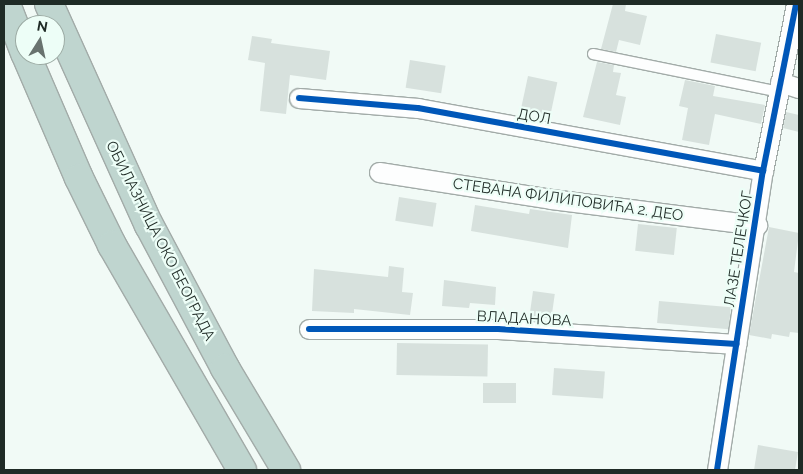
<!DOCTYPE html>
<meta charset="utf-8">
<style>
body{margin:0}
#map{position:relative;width:803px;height:474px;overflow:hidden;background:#f1faf6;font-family:Raleway,sans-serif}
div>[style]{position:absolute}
.building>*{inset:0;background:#d7e1dd;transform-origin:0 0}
.roads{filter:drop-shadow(1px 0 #a2aba8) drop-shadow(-1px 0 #a2aba8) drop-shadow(0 1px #a2aba8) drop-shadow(0 -1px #a2aba8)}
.lane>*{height:10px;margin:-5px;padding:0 5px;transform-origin:5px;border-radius:5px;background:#fdfefe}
.street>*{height:19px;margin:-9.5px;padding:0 9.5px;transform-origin:9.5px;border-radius:9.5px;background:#fdfefe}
.highway>*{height:28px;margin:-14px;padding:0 14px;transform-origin:14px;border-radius:14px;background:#bfd5cf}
.cycleway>*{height:6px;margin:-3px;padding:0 3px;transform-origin:3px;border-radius:3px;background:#0057b8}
span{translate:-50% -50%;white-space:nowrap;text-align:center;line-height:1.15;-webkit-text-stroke:4.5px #edfef7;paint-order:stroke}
.street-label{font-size:15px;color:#1f2b26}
.frame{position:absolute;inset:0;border:5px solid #1f2b26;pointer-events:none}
.north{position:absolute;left:15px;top:15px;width:50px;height:50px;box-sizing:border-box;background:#edfef7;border:1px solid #9baaa3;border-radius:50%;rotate:10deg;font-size:14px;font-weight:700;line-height:20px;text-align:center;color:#1f2b26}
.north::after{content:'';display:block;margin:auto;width:18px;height:22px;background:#68736f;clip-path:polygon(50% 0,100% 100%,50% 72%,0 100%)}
</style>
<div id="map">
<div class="building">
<div style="clip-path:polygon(613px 4px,626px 4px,625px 11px,647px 16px,640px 45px,619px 40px,616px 52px,601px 49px)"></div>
<div style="left:716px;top:34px;width:46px;height:29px;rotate:11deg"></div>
<div style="clip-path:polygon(252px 36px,272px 39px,271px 43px,330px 51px,326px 80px,290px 75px,286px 114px,260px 111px,265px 63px,248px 60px)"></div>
<div style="left:410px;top:60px;width:36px;height:28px;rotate:9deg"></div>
<div style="clip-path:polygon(597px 62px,614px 65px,613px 72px,621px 73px,616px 95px,626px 97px,620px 125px,583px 117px)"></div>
<div style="left:528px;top:76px;width:30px;height:34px;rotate:12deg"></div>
<div style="clip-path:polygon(685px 80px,715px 86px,713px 96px,765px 105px,761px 124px,715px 114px,709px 145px,682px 140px,688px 108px,679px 106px)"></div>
<div style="clip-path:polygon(786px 112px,799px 115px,799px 132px,783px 128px)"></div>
<div style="left:399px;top:197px;width:38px;height:24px;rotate:9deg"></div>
<div style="clip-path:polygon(475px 205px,529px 214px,530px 209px,572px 215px,568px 248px,471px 231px)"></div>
<div style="left:638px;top:224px;width:39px;height:27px;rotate:6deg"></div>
<div style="clip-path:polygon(769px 227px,799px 233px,794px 272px,799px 273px,799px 333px,790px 332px,789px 337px,772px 334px,771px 339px,749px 335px)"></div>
<div style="clip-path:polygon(389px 266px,404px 268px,402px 292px,413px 293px,410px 315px,354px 309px,354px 313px,312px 311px,314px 269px,388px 277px)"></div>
<div style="clip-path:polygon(444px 280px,496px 287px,495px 305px,470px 303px,469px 308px,442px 306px)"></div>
<div style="left:533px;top:291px;width:22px;height:25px;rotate:8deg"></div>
<div style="left:659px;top:301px;width:72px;height:22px;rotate:5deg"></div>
<div style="left:397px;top:343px;width:91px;height:32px;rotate:1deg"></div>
<div style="left:554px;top:368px;width:51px;height:27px;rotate:4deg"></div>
<div style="left:483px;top:383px;width:33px;height:20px"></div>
<div style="clip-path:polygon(758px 445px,798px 452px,795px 470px,754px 470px)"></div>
</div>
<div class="roads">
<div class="lane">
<div style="left:593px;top:54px;width:190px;rotate:11.5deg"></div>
</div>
<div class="street">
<div style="left:780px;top:82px;width:20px;rotate:18deg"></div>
<div style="left:299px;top:98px;width:119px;rotate:4.8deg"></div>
<div style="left:418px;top:108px;width:351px;rotate:10.3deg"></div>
<div style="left:379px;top:172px;width:174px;rotate:8.9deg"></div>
<div style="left:551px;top:199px;width:208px;rotate:7.2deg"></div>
<div style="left:309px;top:329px;width:189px"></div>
<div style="left:498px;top:329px;width:239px;rotate:3.6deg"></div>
<div style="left:717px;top:470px;width:303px;rotate:-81.3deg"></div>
<div style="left:763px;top:171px;width:170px;rotate:-78.8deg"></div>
</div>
<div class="highway">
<div style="left:6px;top:4px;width:53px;rotate:68.8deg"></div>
<div style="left:49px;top:4px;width:243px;rotate:65.7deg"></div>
<div style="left:149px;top:225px;width:162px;rotate:62deg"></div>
<div style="left:225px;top:368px;width:119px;rotate:59.1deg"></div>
<div style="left:26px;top:55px;width:134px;rotate:66.7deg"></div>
<div style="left:79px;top:178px;width:75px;rotate:63.8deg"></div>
<div style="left:112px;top:245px;width:260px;rotate:60deg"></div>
</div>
</div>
<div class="cycleway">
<div style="left:299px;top:98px;width:119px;rotate:4.8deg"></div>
<div style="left:418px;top:108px;width:351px;rotate:10.3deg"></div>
<div style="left:309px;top:329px;width:189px"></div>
<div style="left:498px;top:329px;width:239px;rotate:3.6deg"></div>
<div style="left:717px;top:470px;width:303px;rotate:-81.3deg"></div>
<div style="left:763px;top:171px;width:170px;rotate:-78.8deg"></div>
</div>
<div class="street-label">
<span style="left:534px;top:117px;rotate:10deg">ДОЛ</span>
<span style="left:568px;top:200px;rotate:8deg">СТЕВАНА ФИЛИПОВИЋА 2. ДЕО</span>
<span style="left:160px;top:241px;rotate:63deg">ОБИЛАЗНИЦА ОКО БЕОГРАДА</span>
<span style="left:739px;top:249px;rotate:-81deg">ЛАЗЕ ТЕЛЕЧКОГ</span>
<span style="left:524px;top:319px;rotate:3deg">ВЛАДАНОВА</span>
</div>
<div class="frame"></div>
<div class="north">N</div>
</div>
